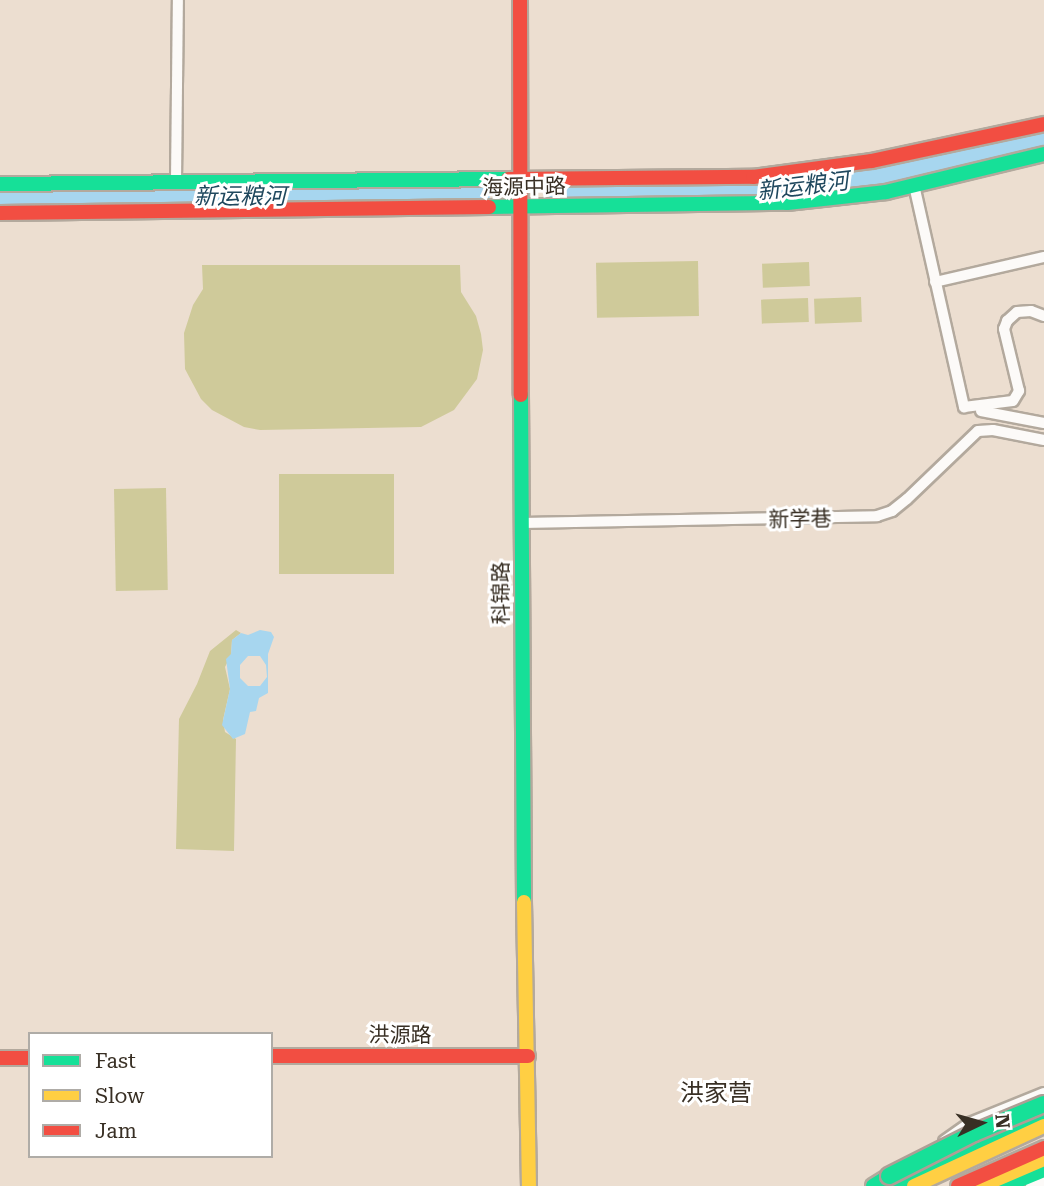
<!DOCTYPE html>
<meta charset="utf-8">
<style>
body{margin:0}
#map{position:relative;width:1044px;height:1186px;overflow:hidden;background:#ecded0;font-family:"Roboto Serif","Noto Sans SC",serif}
div>[style]{position:absolute}
.green>*{inset:0;background:#cfca9a;transform-origin:0 0}
.water>*{inset:0;background:#a7d6ef}
.river>*{height:21px;margin:-10.5px;padding:0 10.5px;transform-origin:10.5px;border-radius:10.5px;background:#a7d6ef}
.roads{filter:drop-shadow(2px 0 #b3a99d) drop-shadow(-2px 0 #b3a99d) drop-shadow(0 2px #b3a99d) drop-shadow(0 -2px #b3a99d)}
.street>*{height:10px;margin:-5px;padding:0 5px;transform-origin:5px;border-radius:5px;background:#fcfaf8}
.fast>*{height:14px;margin:-7px;padding:0 7px;transform-origin:7px;border-radius:7px;background:#16e098}
.slow>*{height:14px;margin:-7px;padding:0 7px;transform-origin:7px;border-radius:7px;background:#ffcf43}
.jam>*{height:14px;margin:-7px;padding:0 7px;transform-origin:7px;border-radius:7px;background:#f24e42}
.bridges{filter:drop-shadow(2px 0 #ae9e95) drop-shadow(-2px 0 #ae9e95) drop-shadow(0 2px #ae9e95) drop-shadow(0 -2px #ae9e95)}
.fast-bridge>*{height:16px;margin:-8px;padding:0 8px;transform-origin:8px;border-radius:8px;background:#16e098}
span{translate:-50% -50%;white-space:nowrap;text-align:center;line-height:1.15;-webkit-text-stroke:6px #fff;paint-order:stroke}
.street-label{font-size:21px;color:#382f24}
.water-label{font-size:23px;color:#1f485e;font-style:italic}
.quarter-label{font-size:24px;color:#382f24}
.legend{position:absolute;left:28px;top:1032px;width:245px;height:126px;box-sizing:border-box;background:#fff;border:2px solid #afaca7;margin:0;padding:9px 12px;list-style:none;font-size:21px;color:#382f24}
.legend li{display:flex;align-items:center;gap:14px;height:35px}
.legend b{width:35px;border:2px solid #afaca7}
.north{position:absolute;left:946px;top:1088px;width:70px;height:70px;-webkit-text-stroke:5px #fff;paint-order:stroke;rotate:85deg;font-size:19px;font-weight:700;line-height:28px;text-align:center;color:#382f24}
.north::after{content:'';display:block;margin:auto;width:24px;height:32px;background:#382f24;clip-path:polygon(50% 0,100% 100%,50% 72%,0 100%)}
</style>
<div id="map">
<div class="green">
<div style="left:698px;top:261px;width:55px;height:102px;rotate:89deg"></div>
<div style="left:809px;top:262px;width:24px;height:47px;rotate:88deg"></div>
<div style="clip-path:polygon(202px 265px,460px 265px,461px 292px,476px 316px,481px 334px,483px 350px,477px 379px,454px 410px,421px 427px,260px 430px,244px 427px,212px 410px,201px 399px,185px 369px,184px 333px,193px 305px,203px 289px)"></div>
<div style="left:861px;top:297px;width:25px;height:47px;rotate:88deg"></div>
<div style="left:808px;top:298px;width:24px;height:47px;rotate:88deg"></div>
<div style="left:279px;top:474px;width:115px;height:100px"></div>
<div style="left:166px;top:488px;width:102px;height:52px;rotate:89deg"></div>
<div style="clip-path:polygon(236px 630px,241px 633px,232px 640px,231px 655px,225px 667px,230px 689px,223px 720px,225px 732px,236px 739px,234px 851px,176px 849px,179px 719px,197px 684px,210px 651px)"></div>
</div>
<div class="water">
<div style="clip-path:polygon(evenodd,260px 630px,271px 632px,274px 637px,268px 654px,268px 693px,259px 698px,256px 711px,250px 712px,245px 734px,233px 739px,222px 725px,230px 689px,226px 659px,231px 654px,232px 640px,241px 633px,248px 635px,260px 630px,248px 656px,260px 656px,266px 665px,267px 677px,260px 686px,248px 686px,240px 678px,240px 665px,248px 656px)"></div>
</div>
<div class="river">
<div style="left:559px;top:195px;width:186px;rotate:-0.3deg"></div>
<div style="left:745px;top:194px;width:89px;rotate:-5.1deg"></div>
<div style="left:834px;top:186px;width:214px;rotate:-11.6deg"></div>
<div style="left:0;top:198px;width:479px;rotate:-0.4deg"></div>
</div>
<div class="roads">
<div class="street">
<div style="left:176px;top:181px;width:181px;rotate:-89.4deg"></div>
<div style="left:914px;top:185px;width:228px;rotate:77.3deg"></div>
<div style="left:964px;top:407px;width:49px;rotate:-7deg"></div>
<div style="left:1013px;top:401px;width:12px;rotate:-59deg"></div>
<div style="left:1019px;top:391px;width:64px;rotate:-103.6deg"></div>
<div style="left:1004px;top:329px;width:9px;rotate:-69deg"></div>
<div style="left:1007px;top:321px;width:13px;rotate:-42deg"></div>
<div style="left:1017px;top:312px;width:14px;rotate:-4deg"></div>
<div style="left:1031px;top:311px;width:14px;rotate:21deg"></div>
<div style="left:935px;top:282px;width:112px;rotate:-12.9deg"></div>
<div style="left:981px;top:411px;width:64px;rotate:10.8deg"></div>
<div style="left:522px;top:523px;width:355px;rotate:-1.1deg"></div>
<div style="left:877px;top:516px;width:16px;rotate:-18deg"></div>
<div style="left:892px;top:511px;width:19px;rotate:-39deg"></div>
<div style="left:907px;top:499px;width:98px;rotate:-43.8deg"></div>
<div style="left:978px;top:431px;width:15px;rotate:-4deg"></div>
<div style="left:993px;top:430px;width:52px;rotate:11.1deg"></div>
<div style="left:944px;top:1141px;width:32px;rotate:-35deg"></div>
<div style="left:970px;top:1123px;width:80px;rotate:-22.1deg"></div>
<div style="left:1031px;top:1186px;width:14px;rotate:-21deg"></div>
</div>
<div class="fast">
<div style="left:0;top:184px;width:508px;rotate:-0.56deg"></div>
<div style="left:489px;top:207px;width:298px;rotate:-0.8deg"></div>
<div style="left:787px;top:203px;width:100px;rotate:-6.3deg"></div>
<div style="left:886px;top:192px;width:163px;rotate:-13.5deg"></div>
<div style="left:521px;top:395px;width:507px;rotate:89.66deg"></div>
<div style="left:873px;top:1186px;width:19px;rotate:-32deg"></div>
<div style="left:892px;top:1186px;width:97px;rotate:-26.8deg"></div>
<div style="left:979px;top:1142px;width:70px;rotate:-22.6deg"></div>
<div style="left:1005px;top:1186px;width:42px;rotate:-22.3deg"></div>
</div>
<div class="slow">
<div style="left:524px;top:902px;width:284px;rotate:89deg"></div>
<div style="left:914px;top:1186px;width:143px;rotate:-24.8deg"></div>
<div style="left:981px;top:1186px;width:69px;rotate:-23.2deg"></div>
</div>
<div class="jam">
<div style="left:520px;top:0;width:395px;rotate:89.9deg"></div>
<div style="left:508px;top:179px;width:245px;rotate:-0.5deg"></div>
<div style="left:753px;top:177px;width:120px;rotate:-7.7deg"></div>
<div style="left:872px;top:161px;width:176px;rotate:-12.1deg"></div>
<div style="left:0;top:213px;width:489px;rotate:-0.7deg"></div>
<div style="left:271px;top:1056px;width:257px"></div>
<div style="left:0;top:1058px;width:30px"></div>
<div style="left:958px;top:1186px;width:94px;rotate:-23.8deg"></div>
</div>
</div>
<div class="bridges">
<div class="fast-bridge">
<div style="left:889px;top:1176px;width:95px;rotate:-26.8deg"></div>
<div style="left:974px;top:1133px;width:76px;rotate:-22.5deg"></div>
</div>
</div>
<div class="street-label">
<span style="left:524px;top:187px;rotate:-1deg">海源中路</span>
<span style="left:800px;top:519px;rotate:-1deg">新学巷</span>
<span style="left:501px;top:593px;rotate:-90deg">科锦路</span>
<span style="left:400px;top:1035px">洪源路</span>
</div>
<div class="water-label">
<span style="left:803px;top:187px;rotate:-7deg">新运粮河</span>
<span style="left:240px;top:197px">新运粮河</span>
</div>
<div class="quarter-label">
<span style="left:716px;top:1094px">洪家营</span>
</div>
<ul class="legend">
<li><b style="height:9px;background:#16e098"></b>Fast</li>
<li><b style="height:9px;background:#ffcf43"></b>Slow</li>
<li><b style="height:9px;background:#f24e42"></b>Jam</li>
</ul>
<div class="north">N</div>
</div>
